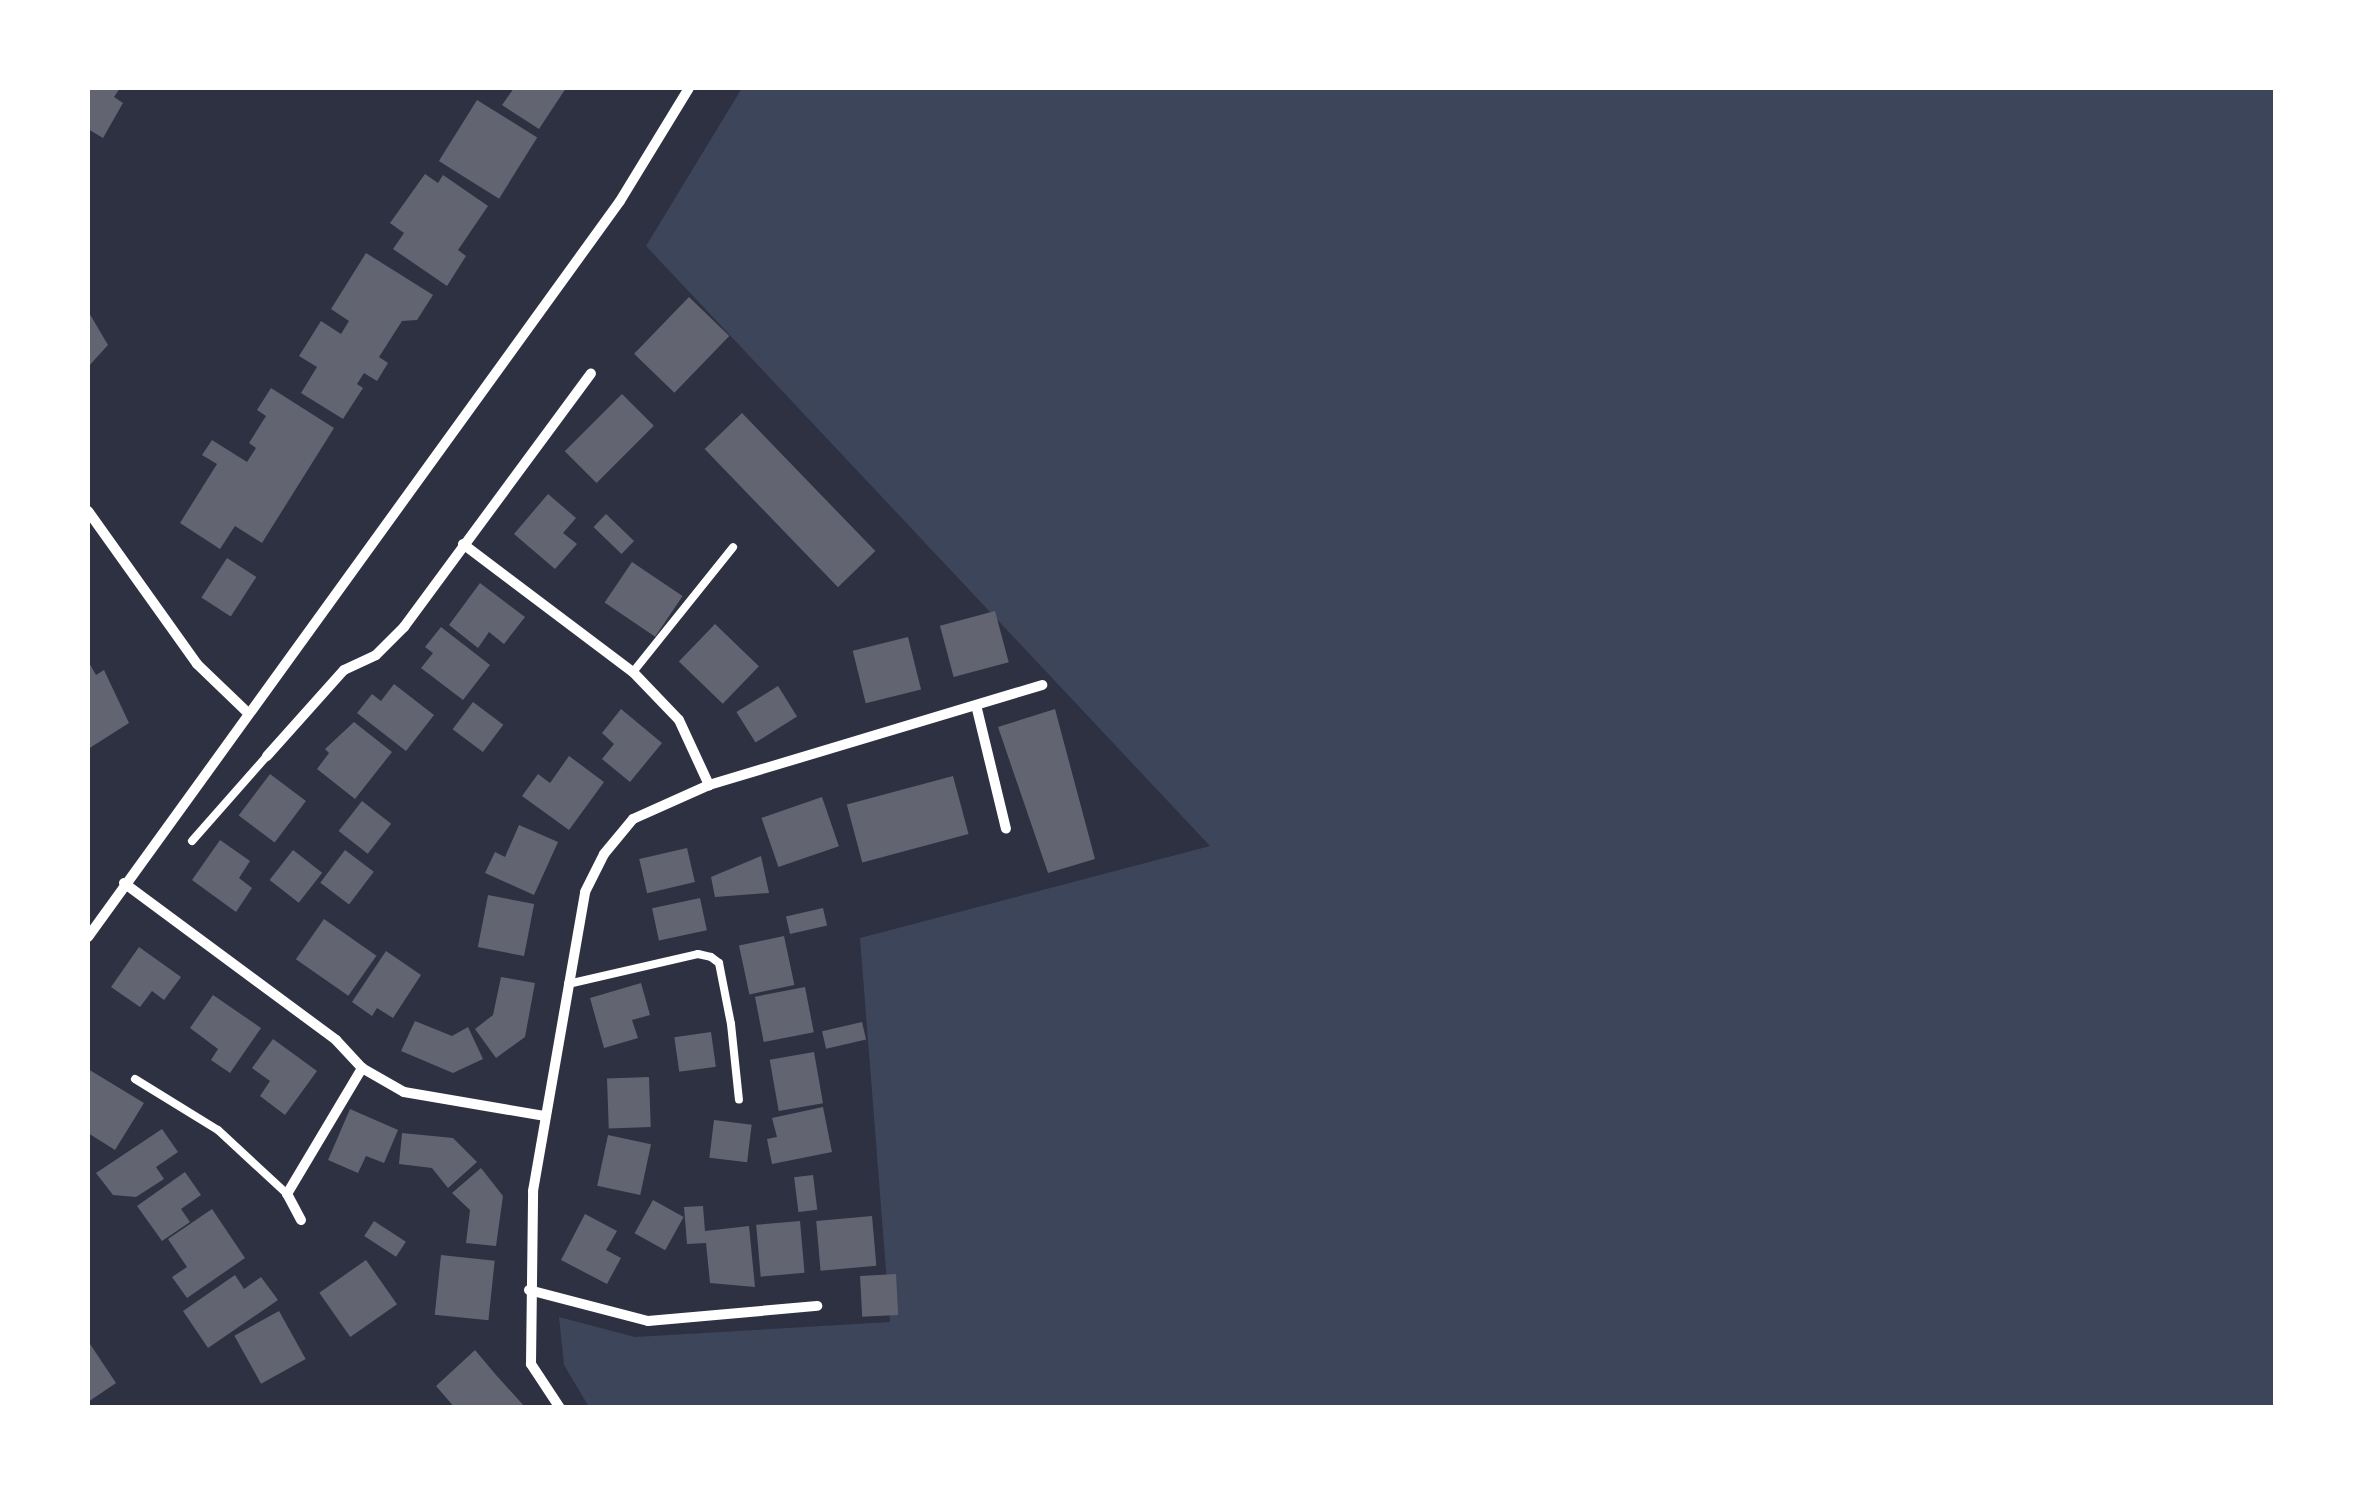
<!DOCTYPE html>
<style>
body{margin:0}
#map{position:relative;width:2363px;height:1495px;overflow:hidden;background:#2d3142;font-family:"Nunito Sans",sans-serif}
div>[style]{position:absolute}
.green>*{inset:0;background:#3c4559}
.building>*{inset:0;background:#626471;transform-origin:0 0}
.service>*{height:8px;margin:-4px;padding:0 4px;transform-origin:4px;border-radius:4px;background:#fff}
.minor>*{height:10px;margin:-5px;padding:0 5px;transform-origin:5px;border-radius:5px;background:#fff}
span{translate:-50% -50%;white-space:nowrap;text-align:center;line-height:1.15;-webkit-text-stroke:9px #fff;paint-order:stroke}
.frame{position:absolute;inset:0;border:90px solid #fff;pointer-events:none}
</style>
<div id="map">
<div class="green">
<div style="clip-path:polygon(742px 88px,2275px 88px,2275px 1407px,589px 1407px,564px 1365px,559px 1317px,635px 1337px,890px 1322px,860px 938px,1210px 846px,646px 246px)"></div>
</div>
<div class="building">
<div style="clip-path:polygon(88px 88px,120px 88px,114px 97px,123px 103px,103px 138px,88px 129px)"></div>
<div style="clip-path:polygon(514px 88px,566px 88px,539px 129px,502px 105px)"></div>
<div style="left:477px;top:100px;width:71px;height:72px;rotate:32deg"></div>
<div style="clip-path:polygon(425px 174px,438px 183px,443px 175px,488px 206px,458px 250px,466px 256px,447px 286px,393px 249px,404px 233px,390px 223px)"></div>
<div style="clip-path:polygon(366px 253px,433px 295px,417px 320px,402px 321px,379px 357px,388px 363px,377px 381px,364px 373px,357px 384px,363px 388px,343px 419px,301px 393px,317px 367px,299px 356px,321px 321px,341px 334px,349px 321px,331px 309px)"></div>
<div style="left:689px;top:297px;width:56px;height:79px;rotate:44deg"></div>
<div style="clip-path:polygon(88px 311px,108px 345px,88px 367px)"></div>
<div style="clip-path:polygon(271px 388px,334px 428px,262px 543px,235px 526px,220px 549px,180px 523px,217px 464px,202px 455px,212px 440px,247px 462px,256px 448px,249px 443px,266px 416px,257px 410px)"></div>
<div style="left:622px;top:394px;width:45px;height:81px;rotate:45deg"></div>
<div style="left:742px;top:413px;width:192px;height:52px;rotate:46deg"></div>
<div style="clip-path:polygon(548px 494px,576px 518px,563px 533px,577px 544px,555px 569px,514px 534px)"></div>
<div style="left:606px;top:514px;width:39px;height:18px;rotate:44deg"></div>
<div style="left:227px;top:558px;width:35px;height:47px;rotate:33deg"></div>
<div style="left:632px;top:562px;width:61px;height:49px;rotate:34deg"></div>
<div style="clip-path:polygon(480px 583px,525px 617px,504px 644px,489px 632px,478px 648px,449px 625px)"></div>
<div style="left:995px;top:611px;width:53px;height:57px;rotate:75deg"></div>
<div style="left:715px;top:624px;width:61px;height:52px;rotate:44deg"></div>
<div style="clip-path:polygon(441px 627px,490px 665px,463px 700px,421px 668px,433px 653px,425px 647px)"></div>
<div style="left:908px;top:637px;width:54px;height:57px;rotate:76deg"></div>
<div style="clip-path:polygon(88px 661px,96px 675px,104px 670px,129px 723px,88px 749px)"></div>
<div style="clip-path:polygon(394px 684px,434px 715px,406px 751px,357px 713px,372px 694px,381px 701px)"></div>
<div style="left:778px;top:686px;width:36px;height:49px;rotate:58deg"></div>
<div style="left:473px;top:702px;width:38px;height:34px;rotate:37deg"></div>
<div style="clip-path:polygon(621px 709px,662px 743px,630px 782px,602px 759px,614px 744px,602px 733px)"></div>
<div style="clip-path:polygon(1055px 709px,1095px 859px,1048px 873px,998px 727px)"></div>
<div style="clip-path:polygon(354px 722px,392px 752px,355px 799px,317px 769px,329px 753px,325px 749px)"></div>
<div style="clip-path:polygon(569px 756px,604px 782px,569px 830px,522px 796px,538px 774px,550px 783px)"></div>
<div style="left:270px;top:774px;width:45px;height:52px;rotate:37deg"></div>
<div style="left:953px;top:776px;width:60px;height:110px;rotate:75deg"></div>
<div style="left:822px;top:797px;width:52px;height:64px;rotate:71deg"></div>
<div style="left:362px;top:801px;width:37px;height:38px;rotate:38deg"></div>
<div style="clip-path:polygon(519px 825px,558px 842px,534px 895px,485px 873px,495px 852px,505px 857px)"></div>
<div style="clip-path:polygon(220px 840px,250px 861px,239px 878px,252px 888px,236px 912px,192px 880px)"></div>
<div style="left:687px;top:848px;width:35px;height:49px;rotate:77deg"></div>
<div style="left:293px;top:850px;width:37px;height:38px;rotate:38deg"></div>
<div style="left:345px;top:850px;width:36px;height:41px;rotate:37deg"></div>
<div style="clip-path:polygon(761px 856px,769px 893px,715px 897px,711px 877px)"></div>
<div style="left:488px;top:895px;width:47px;height:53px;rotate:11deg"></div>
<div style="left:700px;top:898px;width:33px;height:49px;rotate:78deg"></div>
<div style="left:823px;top:908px;width:18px;height:38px;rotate:77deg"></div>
<div style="left:324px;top:919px;width:64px;height:49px;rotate:35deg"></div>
<div style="left:784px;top:936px;width:50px;height:46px;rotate:78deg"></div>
<div style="clip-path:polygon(139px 947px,181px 977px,164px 1000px,152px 991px,140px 1007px,111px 987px)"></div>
<div style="clip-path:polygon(386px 951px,421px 975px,393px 1018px,377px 1008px,372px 1016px,352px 1002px)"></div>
<div style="clip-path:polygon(501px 977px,535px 983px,525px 1037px,496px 1058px,475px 1029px,493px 1015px)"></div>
<div style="clip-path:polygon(641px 983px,650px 1015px,632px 1020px,638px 1038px,604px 1048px,590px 998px)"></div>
<div style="left:805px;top:987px;width:46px;height:51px;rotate:79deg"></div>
<div style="clip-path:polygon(213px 995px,261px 1028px,230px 1073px,211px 1060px,218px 1049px,190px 1028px)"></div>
<div style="clip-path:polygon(415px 1021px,452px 1036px,468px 1027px,483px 1059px,453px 1073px,401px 1051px)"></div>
<div style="left:862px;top:1022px;width:18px;height:41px;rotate:77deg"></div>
<div style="left:711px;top:1032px;width:35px;height:37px;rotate:82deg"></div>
<div style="clip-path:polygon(273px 1039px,317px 1071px,285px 1115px,260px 1096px,270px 1081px,252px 1068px)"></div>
<div style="left:814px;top:1052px;width:52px;height:45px;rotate:80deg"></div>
<div style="clip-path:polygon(88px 1069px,144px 1103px,115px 1150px,88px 1133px)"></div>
<div style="left:649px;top:1077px;width:50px;height:42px;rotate:88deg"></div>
<div style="clip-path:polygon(823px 1107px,832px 1152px,772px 1164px,767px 1139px,777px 1137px,772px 1118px)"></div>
<div style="clip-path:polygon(350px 1109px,398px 1130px,384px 1163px,366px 1156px,358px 1173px,328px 1160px)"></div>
<div style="left:714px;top:1120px;width:38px;height:38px;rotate:7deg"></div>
<div style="clip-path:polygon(162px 1129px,178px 1152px,156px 1167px,164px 1179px,136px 1197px,113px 1195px,96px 1173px)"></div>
<div style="clip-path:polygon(402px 1133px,453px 1138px,477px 1162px,448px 1188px,432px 1168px,399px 1164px)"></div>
<div style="left:608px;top:1135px;width:44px;height:52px;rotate:12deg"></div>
<div style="clip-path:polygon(481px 1168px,503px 1196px,496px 1246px,466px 1243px,470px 1210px,452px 1193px)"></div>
<div style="clip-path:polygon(185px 1172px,201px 1195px,181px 1209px,190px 1222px,162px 1241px,137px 1206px)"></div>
<div style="left:813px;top:1175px;width:35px;height:19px;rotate:83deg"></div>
<div style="left:653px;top:1200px;width:35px;height:38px;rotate:29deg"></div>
<div style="clip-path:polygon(703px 1206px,705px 1231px,749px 1226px,755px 1287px,710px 1283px,706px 1243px,687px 1244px,684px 1207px)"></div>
<div style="clip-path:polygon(212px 1209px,245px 1258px,187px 1298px,172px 1277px,187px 1267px,168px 1239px)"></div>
<div style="clip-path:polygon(585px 1214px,617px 1231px,606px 1250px,621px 1258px,607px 1284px,561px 1260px)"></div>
<div style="left:872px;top:1216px;width:50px;height:56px;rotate:85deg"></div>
<div style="left:374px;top:1221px;width:38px;height:18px;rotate:33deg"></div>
<div style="left:800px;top:1221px;width:52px;height:44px;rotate:85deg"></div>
<div style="left:441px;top:1255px;width:54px;height:60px;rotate:6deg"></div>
<div style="left:366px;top:1260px;width:54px;height:57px;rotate:55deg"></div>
<div style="left:896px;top:1274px;width:41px;height:36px;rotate:87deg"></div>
<div style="clip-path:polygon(235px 1275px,244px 1289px,261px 1277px,278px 1300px,208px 1348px,183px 1311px)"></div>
<div style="left:279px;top:1311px;width:55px;height:51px;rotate:61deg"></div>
<div style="clip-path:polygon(88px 1341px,116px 1383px,88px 1402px)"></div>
<div style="clip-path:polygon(475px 1350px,496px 1375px,526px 1408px,455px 1408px,436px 1386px)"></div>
</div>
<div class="service">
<div style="left:633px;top:672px;width:160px;rotate:-51.3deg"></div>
<div style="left:192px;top:841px;width:113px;rotate:-48.6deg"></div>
<div style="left:568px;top:984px;width:133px;rotate:-13deg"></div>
<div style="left:698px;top:954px;width:13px;rotate:13deg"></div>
<div style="left:711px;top:957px;width:10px;rotate:37deg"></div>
<div style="left:719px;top:963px;width:62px;rotate:78.9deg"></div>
<div style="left:731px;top:1024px;width:76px;rotate:84deg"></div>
<div style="left:135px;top:1079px;width:97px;rotate:31.6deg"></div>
<div style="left:218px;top:1130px;width:94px;rotate:42.8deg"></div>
</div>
<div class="minor">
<div style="left:88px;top:511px;width:188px;rotate:54.5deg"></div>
<div style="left:197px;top:664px;width:68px;rotate:43.8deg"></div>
<div style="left:463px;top:544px;width:213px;rotate:37deg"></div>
<div style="left:633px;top:672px;width:66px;rotate:46.2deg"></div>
<div style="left:679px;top:720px;width:72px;rotate:65.2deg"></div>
<div style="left:977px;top:709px;width:123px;rotate:76.4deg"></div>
<div style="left:267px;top:756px;width:115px;rotate:-48.2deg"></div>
<div style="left:344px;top:670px;width:35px;rotate:-25deg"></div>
<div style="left:376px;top:655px;width:40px;rotate:-45deg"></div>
<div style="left:404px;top:627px;width:315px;rotate:-53.6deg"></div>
<div style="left:124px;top:883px;width:264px;rotate:36.5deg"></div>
<div style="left:336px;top:1040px;width:38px;rotate:47deg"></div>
<div style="left:362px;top:1068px;width:48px;rotate:29.7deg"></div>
<div style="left:404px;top:1092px;width:142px;rotate:9.7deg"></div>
<div style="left:88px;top:937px;width:908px;rotate:-54.14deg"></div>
<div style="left:620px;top:201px;width:132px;rotate:-58.6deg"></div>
<div style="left:301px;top:1220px;width:30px;rotate:-118deg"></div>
<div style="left:287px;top:1194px;width:147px;rotate:-59.2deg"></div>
<div style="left:529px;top:1290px;width:123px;rotate:14.6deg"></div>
<div style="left:648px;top:1321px;width:170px;rotate:-5.1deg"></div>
<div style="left:560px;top:1408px;width:53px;rotate:-123.4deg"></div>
<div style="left:531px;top:1364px;width:173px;rotate:-89.3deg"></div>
<div style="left:533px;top:1191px;width:303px;rotate:-80.1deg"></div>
<div style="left:585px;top:892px;width:42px;rotate:-63.4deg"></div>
<div style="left:604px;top:854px;width:45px;rotate:-50.4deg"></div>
<div style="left:633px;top:819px;width:83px;rotate:-24.1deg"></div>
<div style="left:709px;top:785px;width:348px;rotate:-16.7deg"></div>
</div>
<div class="frame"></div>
</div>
